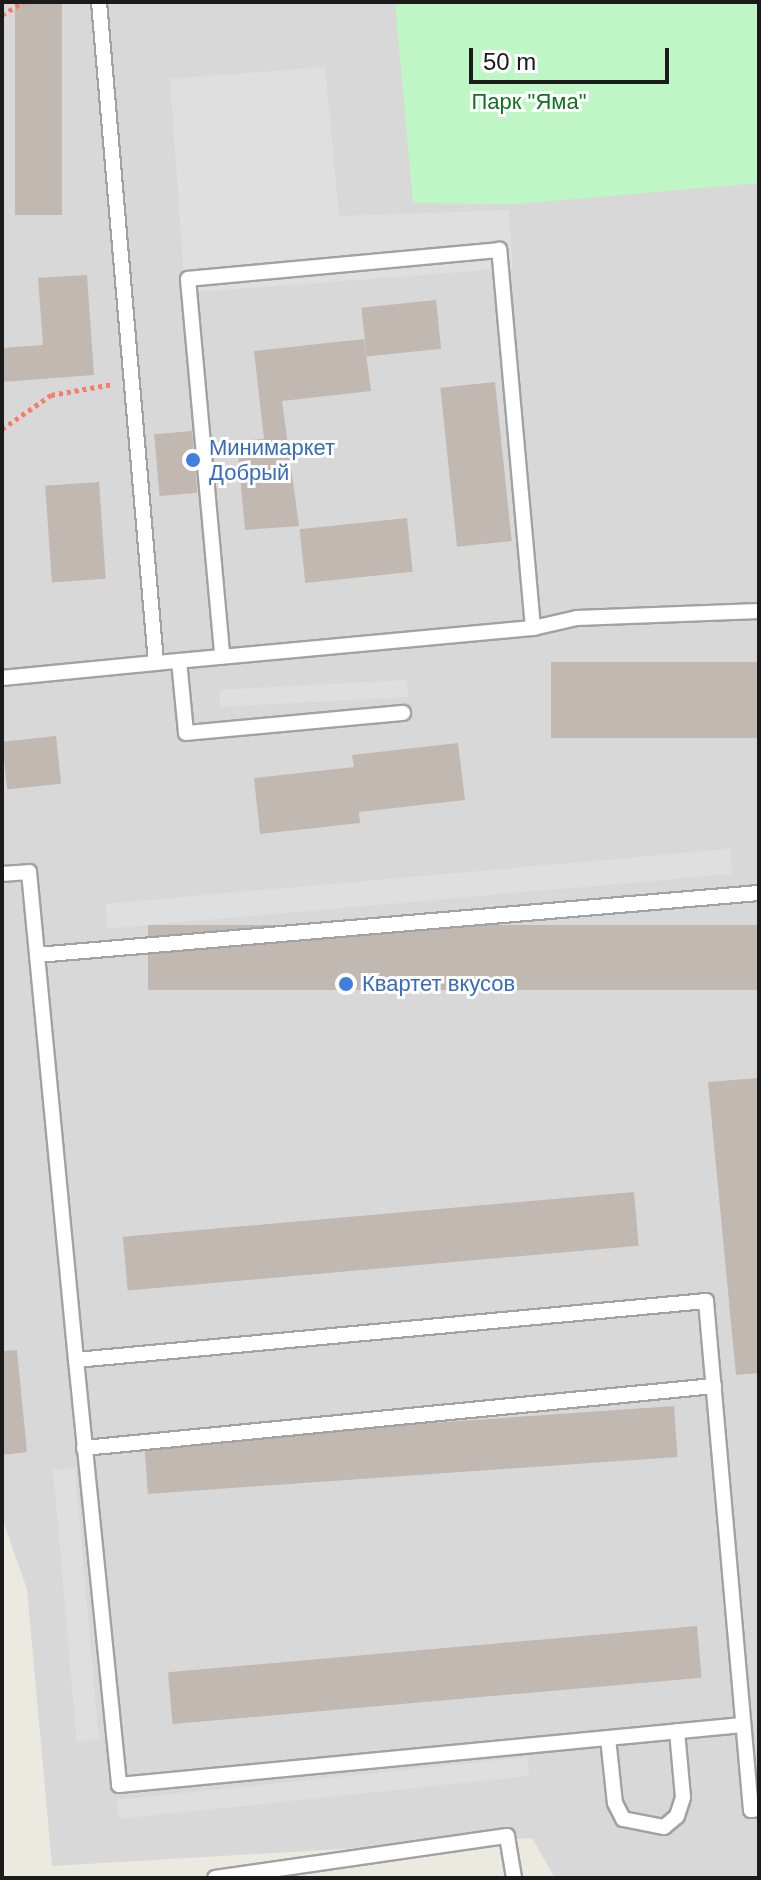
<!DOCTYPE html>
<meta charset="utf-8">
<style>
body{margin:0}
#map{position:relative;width:761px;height:1880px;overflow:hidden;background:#ece9e1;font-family:Arial,sans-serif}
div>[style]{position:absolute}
.residential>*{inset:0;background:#d9d8d8}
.park>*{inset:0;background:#bef7c5}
.parking>*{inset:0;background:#dfdfdf;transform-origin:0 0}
.building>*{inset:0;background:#c1b8b1;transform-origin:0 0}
.path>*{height:5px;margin-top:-2.5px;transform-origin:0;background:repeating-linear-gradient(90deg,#f47e6a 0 4px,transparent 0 8px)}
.roads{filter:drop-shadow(2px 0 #a2a2a2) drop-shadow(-2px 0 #a2a2a2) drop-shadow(0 2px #a2a2a2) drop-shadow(0 -2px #a2a2a2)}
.service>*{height:14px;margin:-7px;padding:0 7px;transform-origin:7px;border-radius:7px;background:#fff}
.dots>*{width:22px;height:22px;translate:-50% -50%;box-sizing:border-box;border:4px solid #fff;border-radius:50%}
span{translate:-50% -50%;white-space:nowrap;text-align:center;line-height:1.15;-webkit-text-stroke:6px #fff;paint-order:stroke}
.park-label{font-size:22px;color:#0f741b}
.shop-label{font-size:22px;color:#366cbe}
.left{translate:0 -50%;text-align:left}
.frame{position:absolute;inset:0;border:4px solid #1b1b1b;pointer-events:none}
.scale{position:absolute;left:469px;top:48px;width:200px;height:36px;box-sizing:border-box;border:4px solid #1b1b1b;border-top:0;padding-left:10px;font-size:24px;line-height:28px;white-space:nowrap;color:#1b1b1b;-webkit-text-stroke:6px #fff;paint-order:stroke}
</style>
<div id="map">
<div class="residential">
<div style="clip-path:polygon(2px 2px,759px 2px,759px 1878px,555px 1878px,532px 1838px,52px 1866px,27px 1589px,2px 1518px)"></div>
</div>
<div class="park">
<div style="clip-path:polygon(395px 2px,759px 2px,759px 183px,518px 204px,413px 203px)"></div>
</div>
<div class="parking">
<div style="clip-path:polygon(325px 67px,339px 216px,509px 210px,513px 268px,185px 293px,170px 79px)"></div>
<div style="left:407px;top:680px;width:17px;height:188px;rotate:87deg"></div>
<div style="left:730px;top:849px;width:25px;height:627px;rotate:85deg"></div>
<div style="left:75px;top:1468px;width:272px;height:22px;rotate:85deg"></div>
<div style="left:527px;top:1757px;width:19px;height:412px;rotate:84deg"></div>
</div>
<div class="building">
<div style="left:15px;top:2px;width:47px;height:213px"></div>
<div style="clip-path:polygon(87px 275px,94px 375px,2px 382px,2px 348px,43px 345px,38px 278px)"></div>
<div style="left:436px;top:300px;width:49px;height:75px;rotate:84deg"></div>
<div style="clip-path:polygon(364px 339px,371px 391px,282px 401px,299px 526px,245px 530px,237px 441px,264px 439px,254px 351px)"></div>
<div style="left:495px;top:382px;width:160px;height:55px;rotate:84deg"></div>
<div style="left:192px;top:431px;width:62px;height:38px;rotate:85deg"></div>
<div style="left:99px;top:482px;width:97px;height:54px;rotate:86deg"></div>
<div style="left:407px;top:518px;width:54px;height:108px;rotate:84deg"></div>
<div style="left:759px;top:662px;width:76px;height:208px;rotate:90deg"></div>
<div style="left:56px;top:736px;width:48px;height:54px;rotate:84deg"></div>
<div style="clip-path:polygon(458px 743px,465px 800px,359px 812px,360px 823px,260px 834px,254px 778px,354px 767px,352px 755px)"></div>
<div style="left:759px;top:925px;width:65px;height:611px;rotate:90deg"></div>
<div style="clip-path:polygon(759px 1078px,759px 1373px,736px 1375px,708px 1082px)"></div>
<div style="left:634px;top:1192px;width:54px;height:513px;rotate:85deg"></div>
<div style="clip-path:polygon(17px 1350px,27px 1452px,2px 1455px,2px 1351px)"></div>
<div style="left:674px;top:1406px;width:51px;height:531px;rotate:86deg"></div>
<div style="left:697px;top:1626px;width:52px;height:531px;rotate:85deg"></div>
</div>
<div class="path">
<div style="left:2px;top:15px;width:25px;rotate:-32deg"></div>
<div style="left:2px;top:429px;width:60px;rotate:-34.8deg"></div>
<div style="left:51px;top:395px;width:63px;rotate:-10.1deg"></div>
</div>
<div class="roads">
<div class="service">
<div style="left:99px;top:2px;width:663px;rotate:85.07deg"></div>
<div style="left:156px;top:663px;width:379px;rotate:-5.3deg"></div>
<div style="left:533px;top:628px;width:380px;rotate:-95.1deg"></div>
<div style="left:499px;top:250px;width:312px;rotate:174.7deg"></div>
<div style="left:188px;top:279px;width:379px;rotate:84.8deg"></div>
<div style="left:533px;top:628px;width:45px;rotate:-12.8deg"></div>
<div style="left:577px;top:618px;width:182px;rotate:-2.2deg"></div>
<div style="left:179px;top:661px;width:72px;rotate:84.4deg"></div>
<div style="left:186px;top:733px;width:218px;rotate:-5.3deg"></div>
<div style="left:2px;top:678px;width:155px;rotate:-5.6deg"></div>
<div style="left:2px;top:874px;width:27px;rotate:-4deg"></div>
<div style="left:29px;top:872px;width:490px;rotate:84.5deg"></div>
<div style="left:76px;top:1360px;width:633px;rotate:-5.35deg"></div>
<div style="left:706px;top:1301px;width:511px;rotate:84.95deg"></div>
<div style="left:751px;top:1810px;width:8px;rotate:-7deg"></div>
<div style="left:37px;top:955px;width:725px;rotate:-4.91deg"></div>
<div style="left:76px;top:1360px;width:427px;rotate:84.2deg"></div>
<div style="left:119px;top:1785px;width:626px;rotate:-5.5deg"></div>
<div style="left:84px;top:1448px;width:633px;rotate:-5.62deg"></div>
<div style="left:608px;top:1738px;width:65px;rotate:83.9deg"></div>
<div style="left:615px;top:1803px;width:18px;rotate:63deg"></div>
<div style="left:623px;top:1819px;width:42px;rotate:11deg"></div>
<div style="left:664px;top:1827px;width:17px;rotate:-40deg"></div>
<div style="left:677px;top:1816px;width:20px;rotate:-72deg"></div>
<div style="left:683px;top:1797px;width:66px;rotate:-95.2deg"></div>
<div style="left:215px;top:1878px;width:295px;rotate:-8.2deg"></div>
<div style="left:507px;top:1836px;width:43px;rotate:80.5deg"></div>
</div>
</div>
<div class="dots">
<div style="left:193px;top:460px;background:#3f7fe0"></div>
<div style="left:346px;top:984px;background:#3f7fe0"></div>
</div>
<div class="park-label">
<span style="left:529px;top:102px">Парк "Яма"</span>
</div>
<div class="shop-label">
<span class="left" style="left:209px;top:460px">Минимаркет<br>Добрый</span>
<span class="left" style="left:362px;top:984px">Квартет вкусов</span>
</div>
<div class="frame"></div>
<div class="scale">50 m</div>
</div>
